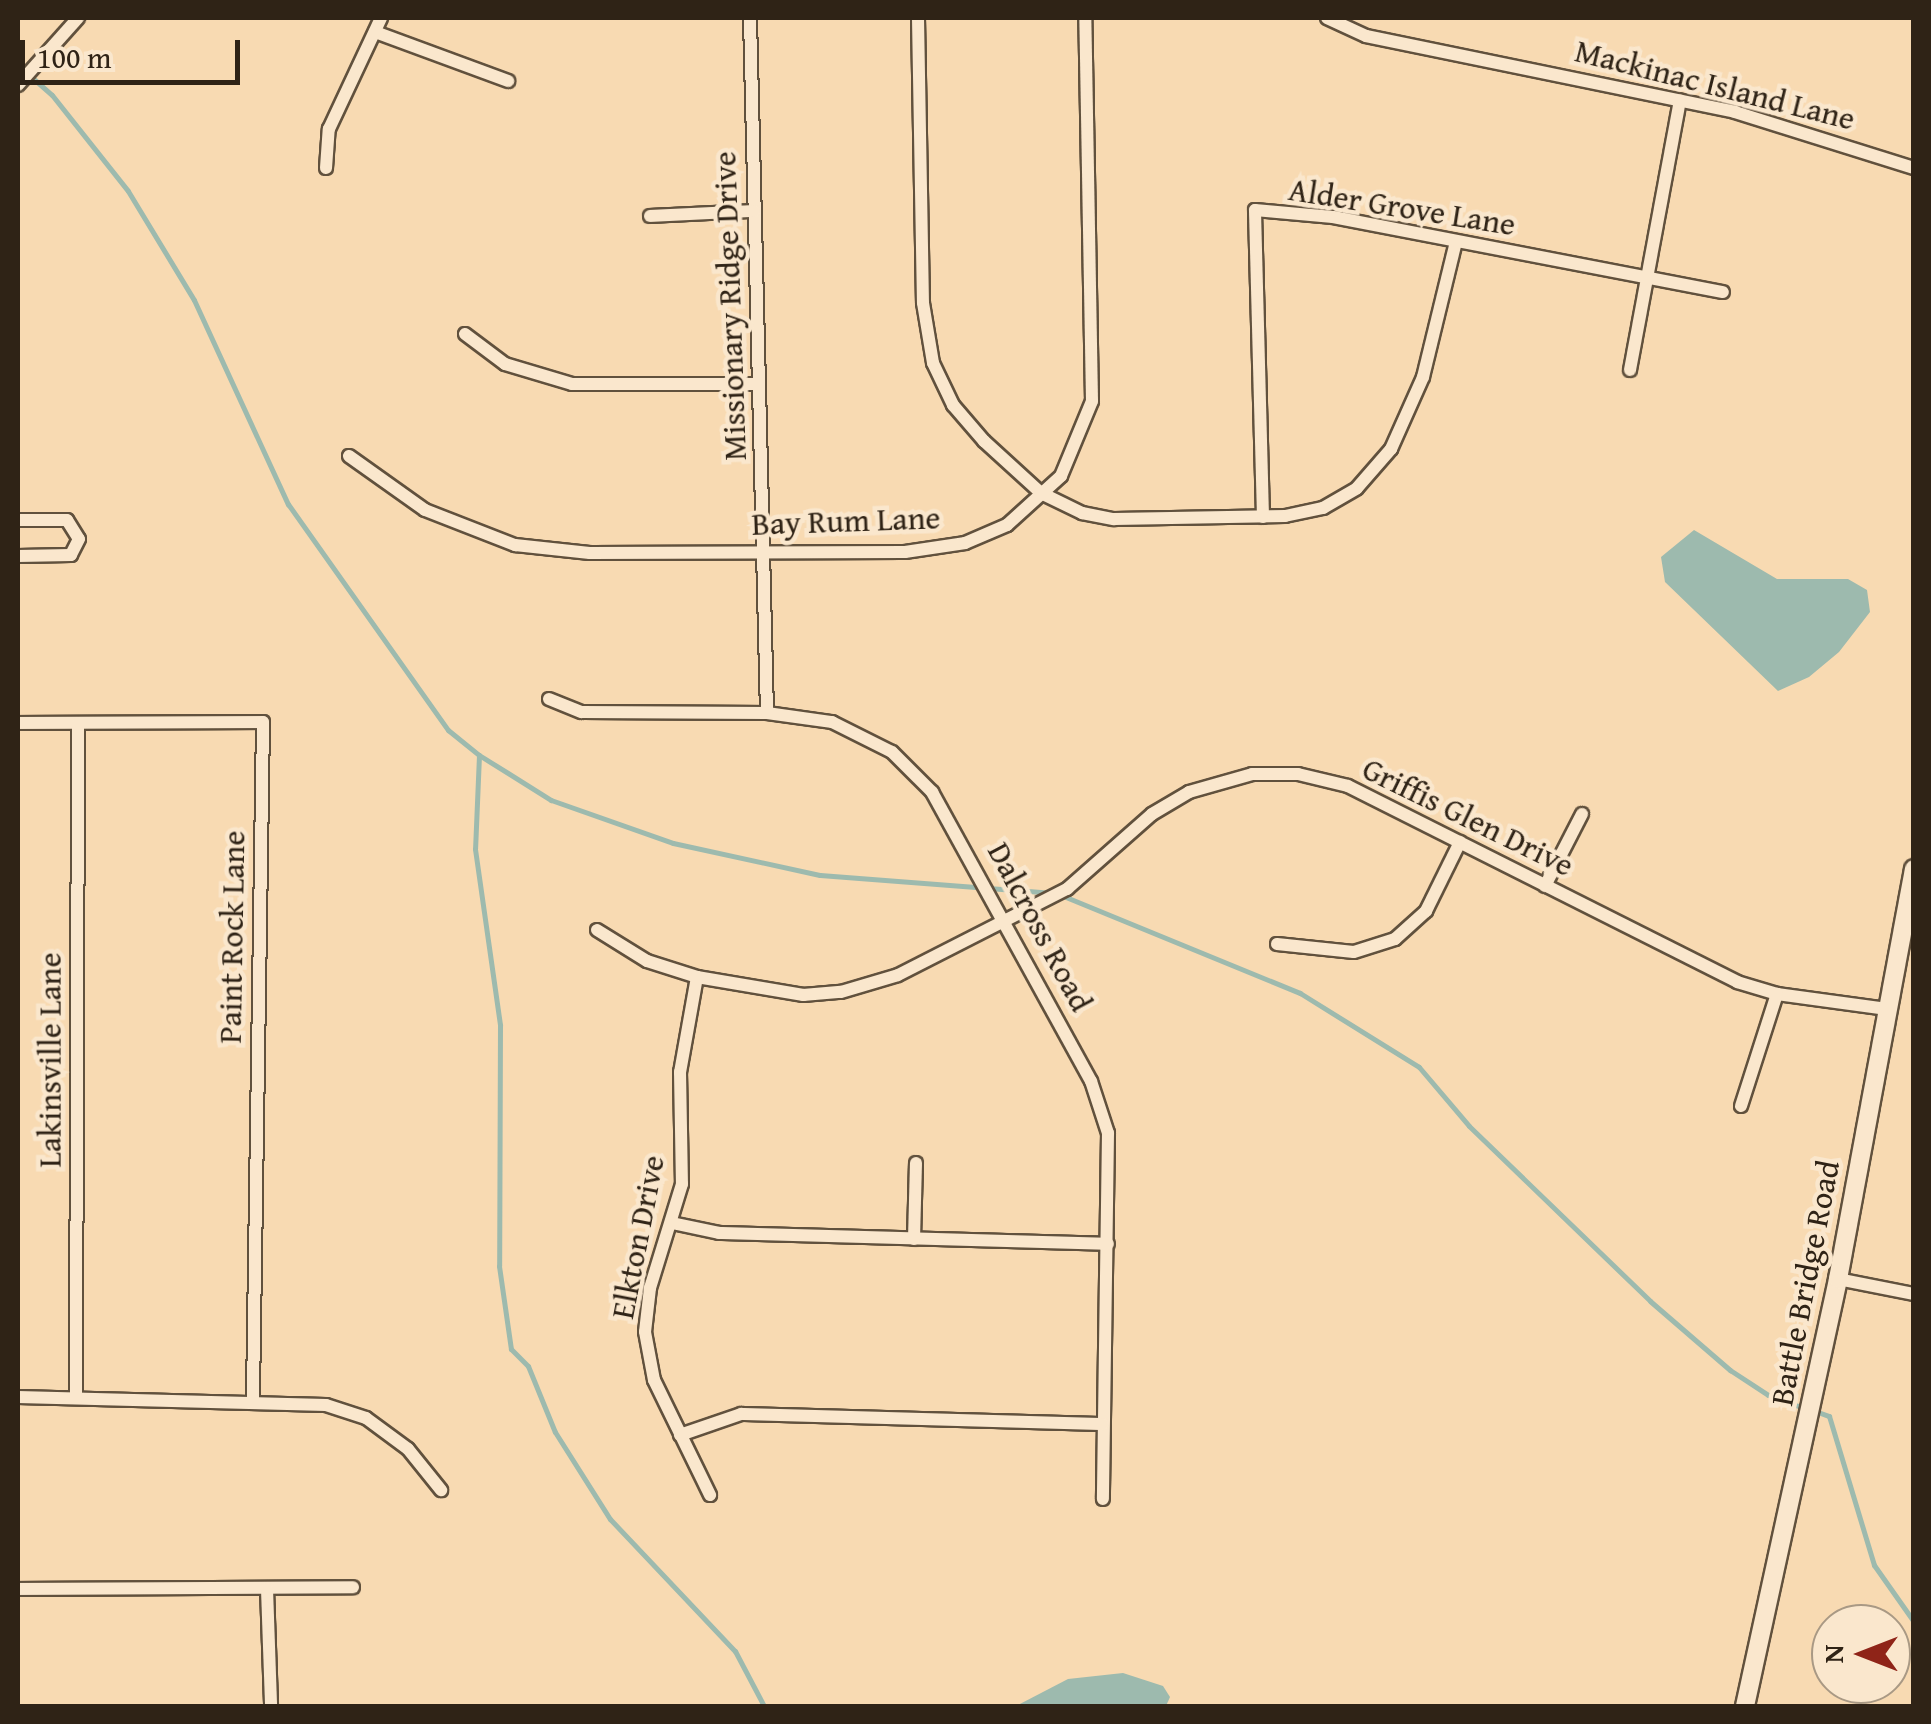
<!DOCTYPE html>
<style>
body{margin:0}
#map{position:relative;width:1931px;height:1724px;overflow:hidden;background:#f8dab2;font-family:"Gentium Book Plus",serif}
div>[style]{position:absolute}
.water>*{inset:0;background:#9dbaae}
.stream>*{height:5px;margin:-2.5px;padding:0 2.5px;transform-origin:2.5px;border-radius:2.5px;background:#9dbaae}
.roads{filter:drop-shadow(2px 0 #61513d) drop-shadow(-2px 0 #61513d) drop-shadow(0 2px #61513d) drop-shadow(0 -2px #61513d)}
.street>*{height:12px;margin:-6px;padding:0 6px;transform-origin:6px;border-radius:6px;background:#fae7cd}
.secondary>*{height:18px;margin:-9px;padding:0 9px;transform-origin:9px;border-radius:9px;background:#fae7cd}
span{translate:-50% -50%;white-space:nowrap;text-align:center;line-height:1.15;-webkit-text-stroke:9px #fae7cd;paint-order:stroke}
.street-label{font-size:32px;color:#2f2316}
.frame{position:absolute;inset:0;border:20px solid #2f2316;pointer-events:none}
.north{position:absolute;left:1811px;top:1604px;width:100px;height:100px;box-sizing:border-box;background:#fae7cd;border:2px solid #a99984;border-radius:50%;rotate:270deg;font-size:28px;font-weight:700;line-height:40px;text-align:center;color:#2f2316}
.north::after{content:'';display:block;margin:auto;width:35px;height:45px;background:#8f2418;clip-path:polygon(50% 0,100% 100%,50% 72%,0 100%)}
.scale{position:absolute;left:20px;top:40px;width:220px;height:45px;box-sizing:border-box;border:5px solid #2f2316;border-top:0;padding-left:12px;font-size:30px;line-height:35px;white-space:nowrap;color:#2f2316;-webkit-text-stroke:8px #fae7cd;paint-order:stroke}
</style>
<div id="map">
<div class="water">
<div style="clip-path:polygon(1694px 530px,1777px 579px,1848px 579px,1867px 590px,1870px 612px,1839px 652px,1809px 677px,1778px 691px,1665px 582px,1661px 557px)"></div>
<div style="clip-path:polygon(1123px 1673px,1163px 1686px,1170px 1697px,1166px 1706px,1016px 1706px,1068px 1679px)"></div>
</div>
<div class="stream">
<div style="left:18px;top:65px;width:45px;rotate:41.4deg"></div>
<div style="left:52px;top:95px;width:122px;rotate:51.6deg"></div>
<div style="left:128px;top:191px;width:127px;rotate:58.8deg"></div>
<div style="left:194px;top:300px;width:225px;rotate:65.3deg"></div>
<div style="left:288px;top:504px;width:277px;rotate:54.7deg"></div>
<div style="left:448px;top:730px;width:40px;rotate:39deg"></div>
<div style="left:479px;top:755px;width:85px;rotate:32deg"></div>
<div style="left:551px;top:800px;width:129px;rotate:19.4deg"></div>
<div style="left:673px;top:843px;width:150px;rotate:12.3deg"></div>
<div style="left:820px;top:875px;width:237px;rotate:4.4deg"></div>
<div style="left:1056px;top:893px;width:264px;rotate:22.3deg"></div>
<div style="left:1300px;top:993px;width:140px;rotate:31.9deg"></div>
<div style="left:1419px;top:1067px;width:77px;rotate:49.7deg"></div>
<div style="left:1469px;top:1126px;width:252px;rotate:44deg"></div>
<div style="left:1650px;top:1301px;width:106px;rotate:40.8deg"></div>
<div style="left:1730px;top:1370px;width:45px;rotate:33.3deg"></div>
<div style="left:1768px;top:1395px;width:38px;rotate:20deg"></div>
<div style="left:479px;top:755px;width:94px;rotate:92.4deg"></div>
<div style="left:475px;top:849px;width:178px;rotate:81.9deg"></div>
<div style="left:500px;top:1025px;width:241px;rotate:90.2deg"></div>
<div style="left:499px;top:1266px;width:84px;rotate:81.8deg"></div>
<div style="left:511px;top:1349px;width:24px;rotate:45deg"></div>
<div style="left:528px;top:1366px;width:71px;rotate:67.8deg"></div>
<div style="left:555px;top:1432px;width:103px;rotate:57.7deg"></div>
<div style="left:610px;top:1519px;width:182px;rotate:46.6deg"></div>
<div style="left:735px;top:1651px;width:62px;rotate:62.2deg"></div>
<div style="left:1815px;top:1411px;width:15px;rotate:20deg"></div>
<div style="left:1829px;top:1416px;width:156px;rotate:73.2deg"></div>
<div style="left:1874px;top:1565px;width:70px;rotate:54.9deg"></div>
</div>
<div class="roads">
<div class="street">
<div style="left:750px;top:18px;width:695px;rotate:88.6deg"></div>
<div style="left:918px;top:18px;width:285px;rotate:89deg"></div>
<div style="left:923px;top:303px;width:61px;rotate:80.5deg"></div>
<div style="left:933px;top:363px;width:47px;rotate:64.5deg"></div>
<div style="left:953px;top:405px;width:48px;rotate:49.3deg"></div>
<div style="left:984px;top:441px;width:77px;rotate:42.4deg"></div>
<div style="left:1041px;top:493px;width:46px;rotate:26deg"></div>
<div style="left:1082px;top:513px;width:33px;rotate:11deg"></div>
<div style="left:1114px;top:519px;width:171px;rotate:-1deg"></div>
<div style="left:1285px;top:516px;width:39px;rotate:-12deg"></div>
<div style="left:1323px;top:508px;width:39px;rotate:-30deg"></div>
<div style="left:1357px;top:488px;width:52px;rotate:-48.9deg"></div>
<div style="left:1391px;top:449px;width:79px;rotate:-66deg"></div>
<div style="left:1423px;top:377px;width:139px;rotate:-76.3deg"></div>
<div style="left:1327px;top:18px;width:43px;rotate:24.8deg"></div>
<div style="left:1366px;top:36px;width:377px;rotate:11.6deg"></div>
<div style="left:1735px;top:112px;width:188px;rotate:17.4deg"></div>
<div style="left:375px;top:32px;width:142px;rotate:20.2deg"></div>
<div style="left:18px;top:85px;width:90px;rotate:-48.2deg"></div>
<div style="left:326px;top:168px;width:39px;rotate:-86deg"></div>
<div style="left:329px;top:129px;width:123px;rotate:-64.9deg"></div>
<div style="left:650px;top:216px;width:104px;rotate:-2.8deg"></div>
<div style="left:465px;top:334px;width:50px;rotate:36.9deg"></div>
<div style="left:505px;top:364px;width:70px;rotate:16.6deg"></div>
<div style="left:572px;top:384px;width:186px"></div>
<div style="left:1630px;top:370px;width:274px;rotate:-79.5deg"></div>
<div style="left:349px;top:456px;width:93px;rotate:35.4deg"></div>
<div style="left:425px;top:510px;width:97px;rotate:21.3deg"></div>
<div style="left:515px;top:545px;width:75px;rotate:6.1deg"></div>
<div style="left:590px;top:553px;width:315px;rotate:-0.2deg"></div>
<div style="left:905px;top:552px;width:61px;rotate:-8.5deg"></div>
<div style="left:965px;top:543px;width:46px;rotate:-23.2deg"></div>
<div style="left:1007px;top:525px;width:73px;rotate:-42.2deg"></div>
<div style="left:1061px;top:476px;width:81px;rotate:-67.5deg"></div>
<div style="left:1092px;top:401px;width:383px;rotate:-91deg"></div>
<div style="left:1263px;top:517px;width:307px;rotate:-91.5deg"></div>
<div style="left:1255px;top:210px;width:78px;rotate:5.1deg"></div>
<div style="left:1333px;top:217px;width:397px;rotate:10.9deg"></div>
<div style="left:18px;top:520px;width:49px"></div>
<div style="left:67px;top:520px;width:22px;rotate:58deg"></div>
<div style="left:79px;top:539px;width:18px;rotate:117deg"></div>
<div style="left:71px;top:555px;width:53px;rotate:178.9deg"></div>
<div style="left:549px;top:699px;width:35px;rotate:22deg"></div>
<div style="left:582px;top:712px;width:185px;rotate:0.3deg"></div>
<div style="left:767px;top:713px;width:66px;rotate:7.9deg"></div>
<div style="left:832px;top:722px;width:67px;rotate:26.6deg"></div>
<div style="left:892px;top:752px;width:57px;rotate:45deg"></div>
<div style="left:932px;top:792px;width:330px;rotate:61.2deg"></div>
<div style="left:1091px;top:1081px;width:55px;rotate:71.9deg"></div>
<div style="left:1108px;top:1133px;width:366px;rotate:90.8deg"></div>
<div style="left:18px;top:723px;width:245px;rotate:-0.2deg"></div>
<div style="left:263px;top:722px;width:677px;rotate:90.85deg"></div>
<div style="left:1545px;top:886px;width:81px;rotate:-62.8deg"></div>
<div style="left:597px;top:930px;width:59px;rotate:31.8deg"></div>
<div style="left:647px;top:961px;width:52px;rotate:17.7deg"></div>
<div style="left:697px;top:977px;width:108px;rotate:9.6deg"></div>
<div style="left:803px;top:995px;width:38px;rotate:-5deg"></div>
<div style="left:841px;top:992px;width:59px;rotate:-16.6deg"></div>
<div style="left:898px;top:975px;width:190px;rotate:-27deg"></div>
<div style="left:1067px;top:889px;width:113px;rotate:-41.4deg"></div>
<div style="left:1152px;top:814px;width:43px;rotate:-30.7deg"></div>
<div style="left:1189px;top:792px;width:66px;rotate:-15.9deg"></div>
<div style="left:1252px;top:774px;width:46px"></div>
<div style="left:1298px;top:774px;width:51px;rotate:13.5deg"></div>
<div style="left:1348px;top:786px;width:436px;rotate:26.7deg"></div>
<div style="left:1737px;top:982px;width:42px;rotate:16.7deg"></div>
<div style="left:1777px;top:994px;width:111px;rotate:7.8deg"></div>
<div style="left:1277px;top:944px;width:77px;rotate:5.9deg"></div>
<div style="left:1354px;top:952px;width:43px;rotate:-17.6deg"></div>
<div style="left:1395px;top:939px;width:42px;rotate:-42.1deg"></div>
<div style="left:1426px;top:911px;width:77px;rotate:-63.8deg"></div>
<div style="left:697px;top:977px;width:97px;rotate:100.1deg"></div>
<div style="left:680px;top:1072px;width:112px;rotate:89deg"></div>
<div style="left:682px;top:1184px;width:109px;rotate:107.1deg"></div>
<div style="left:650px;top:1288px;width:44px;rotate:96.5deg"></div>
<div style="left:645px;top:1332px;width:49px;rotate:79.4deg"></div>
<div style="left:654px;top:1380px;width:128px;rotate:64deg"></div>
<div style="left:1741px;top:1106px;width:118px;rotate:-72.2deg"></div>
<div style="left:672px;top:1223px;width:48px;rotate:12deg"></div>
<div style="left:719px;top:1233px;width:389px;rotate:1.6deg"></div>
<div style="left:914px;top:1239px;width:76px;rotate:-88.5deg"></div>
<div style="left:1838px;top:1279px;width:77px;rotate:11.2deg"></div>
<div style="left:18px;top:1397px;width:308px;rotate:1.5deg"></div>
<div style="left:326px;top:1405px;width:42px;rotate:18deg"></div>
<div style="left:366px;top:1418px;width:52px;rotate:36.4deg"></div>
<div style="left:408px;top:1449px;width:53px;rotate:51.2deg"></div>
<div style="left:76px;top:1398px;width:675px;rotate:-89.83deg"></div>
<div style="left:680px;top:1435px;width:65px;rotate:-19deg"></div>
<div style="left:741px;top:1414px;width:362px;rotate:1.6deg"></div>
<div style="left:18px;top:1589px;width:335px;rotate:-0.3deg"></div>
<div style="left:267px;top:1589px;width:117px;rotate:88deg"></div>
</div>
<div class="secondary">
<div style="left:1745px;top:1706px;width:437px;rotate:-77.7deg"></div>
<div style="left:1838px;top:1279px;width:417px;rotate:-79.5deg"></div>
</div>
</div>
<div class="street-label">
<span style="left:1715px;top:85px;rotate:14deg">Mackinac Island Lane</span>
<span style="left:1402px;top:207px;rotate:9deg">Alder Grove Lane</span>
<span style="left:730px;top:306px;rotate:-92deg">Missionary Ridge Drive</span>
<span style="left:846px;top:521px;rotate:-2deg">Bay Rum Lane</span>
<span style="left:1468px;top:817px;rotate:26deg">Griffis Glen Drive</span>
<span style="left:1040px;top:927px;rotate:62deg">Dalcross Road</span>
<span style="left:232px;top:937px;rotate:-89deg">Paint Rock Lane</span>
<span style="left:50px;top:1060px;rotate:-90deg">Lakinsville Lane</span>
<span style="left:638px;top:1237px;rotate:-79deg">Elkton Drive</span>
<span style="left:1805px;top:1283px;rotate:-79deg">Battle Bridge Road</span>
</div>
<div class="frame"></div>
<div class="north">N</div>
<div class="scale">100 m</div>
</div>
